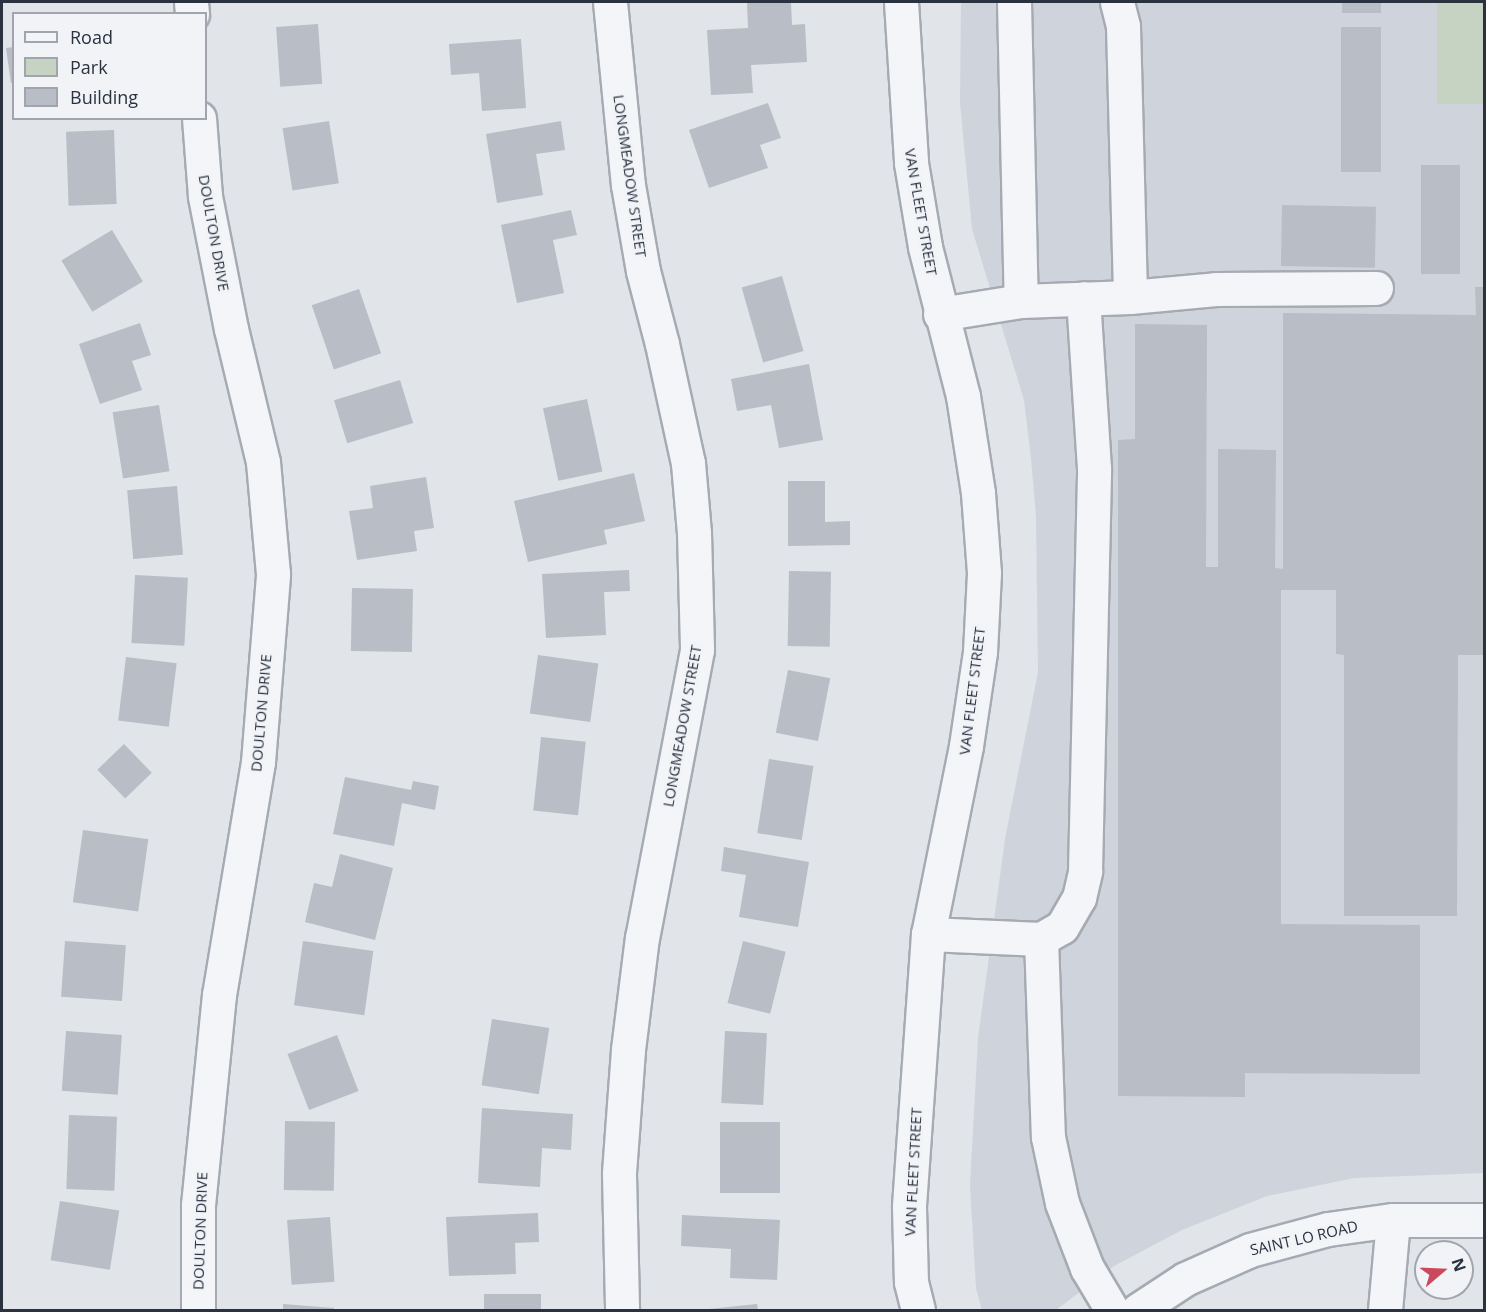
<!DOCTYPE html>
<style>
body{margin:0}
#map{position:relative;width:1486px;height:1312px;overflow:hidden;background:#e1e4e9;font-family:"Open Sans",sans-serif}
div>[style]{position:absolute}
.built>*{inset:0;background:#cfd3db}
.green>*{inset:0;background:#c6d3c2;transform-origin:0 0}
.building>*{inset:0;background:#b8bdc6;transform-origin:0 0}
.roads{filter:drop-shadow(2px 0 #a6abb3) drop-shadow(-2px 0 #a6abb3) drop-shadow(0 2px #a6abb3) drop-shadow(0 -2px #a6abb3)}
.minor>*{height:33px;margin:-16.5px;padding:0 16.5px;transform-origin:16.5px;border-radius:16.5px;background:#f4f5f8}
span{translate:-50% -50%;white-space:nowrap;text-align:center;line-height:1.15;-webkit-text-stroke:5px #f1f3f7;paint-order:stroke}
.street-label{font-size:15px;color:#2a3240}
.frame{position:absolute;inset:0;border:3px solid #2a3240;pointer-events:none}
.legend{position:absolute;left:12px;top:12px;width:195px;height:108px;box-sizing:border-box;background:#f1f3f7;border:2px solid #a1a6ae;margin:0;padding:8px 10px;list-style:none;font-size:18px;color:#2a3240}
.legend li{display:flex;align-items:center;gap:12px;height:30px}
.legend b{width:30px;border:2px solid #a1a6ae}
.north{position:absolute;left:1414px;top:1240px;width:60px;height:60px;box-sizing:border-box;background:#f1f3f7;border:2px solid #a1a6ae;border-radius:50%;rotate:71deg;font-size:16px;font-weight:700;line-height:24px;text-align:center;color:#2a3240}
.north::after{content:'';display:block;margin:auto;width:21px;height:27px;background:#ca4a5c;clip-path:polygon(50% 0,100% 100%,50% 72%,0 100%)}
</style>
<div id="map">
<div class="built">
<div style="clip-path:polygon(961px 2px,1484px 2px,1484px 1173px,1354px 1178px,1267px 1196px,1182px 1230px,1114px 1266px,1056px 1310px,982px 1310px,976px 1288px,970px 1185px,978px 1038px,1005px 839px,1038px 672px,1036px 517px,1031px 458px,1024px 400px,972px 229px,960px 103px)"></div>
</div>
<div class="green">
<div style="left:1437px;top:2px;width:47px;height:102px"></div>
</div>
<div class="building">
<div style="clip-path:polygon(747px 2px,791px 2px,792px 25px,805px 24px,807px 62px,751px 65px,753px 93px,711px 95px,707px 30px,748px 28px)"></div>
<div style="left:1342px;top:2px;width:39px;height:11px"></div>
<div style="left:318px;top:24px;width:60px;height:42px;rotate:86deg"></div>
<div style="left:1341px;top:27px;width:40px;height:145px"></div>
<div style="clip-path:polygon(521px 39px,526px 108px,482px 111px,479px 73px,451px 75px,449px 44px)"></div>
<div style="clip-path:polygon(14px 47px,14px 83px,11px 83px,6px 48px)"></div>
<div style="clip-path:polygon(768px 103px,781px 138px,760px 145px,768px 168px,709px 188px,689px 130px)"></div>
<div style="left:329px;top:121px;width:63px;height:47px;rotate:81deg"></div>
<div style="clip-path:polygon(561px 121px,565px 150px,536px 154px,543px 195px,497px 203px,486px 134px)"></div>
<div style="left:114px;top:130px;width:74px;height:48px;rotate:88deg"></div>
<div style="left:1421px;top:165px;width:39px;height:109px"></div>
<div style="left:1282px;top:205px;width:94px;height:61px;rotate:1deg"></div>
<div style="clip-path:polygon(571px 210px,577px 235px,553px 240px,564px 293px,517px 303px,501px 225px)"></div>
<div style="left:112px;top:230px;width:60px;height:59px;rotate:59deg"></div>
<div style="left:782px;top:276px;width:78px;height:42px;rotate:74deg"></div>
<div style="clip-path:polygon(1475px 287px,1484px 287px,1484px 655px,1458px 655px,1457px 916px,1344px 916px,1344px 655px,1336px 654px,1336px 590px,1281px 590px,1281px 924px,1420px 925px,1420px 1074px,1245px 1073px,1245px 1097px,1118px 1096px,1118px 440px,1135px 439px,1135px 324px,1207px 325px,1206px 567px,1218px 567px,1218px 449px,1276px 450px,1275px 568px,1283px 569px,1283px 313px,1476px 315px)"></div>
<div style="left:359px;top:289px;width:68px;height:50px;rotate:71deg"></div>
<div style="clip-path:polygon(140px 323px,151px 355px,132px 361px,142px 390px,100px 404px,79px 344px)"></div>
<div style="clip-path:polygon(809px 364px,823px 440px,779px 448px,771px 405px,737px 411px,731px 379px)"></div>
<div style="left:400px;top:380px;width:45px;height:69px;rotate:73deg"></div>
<div style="left:587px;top:399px;width:74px;height:45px;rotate:78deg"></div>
<div style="left:159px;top:405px;width:67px;height:47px;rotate:81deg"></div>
<div style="clip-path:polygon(634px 473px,645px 521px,604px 530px,607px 544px,528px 562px,514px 501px)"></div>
<div style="clip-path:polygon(426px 477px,434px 528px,414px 531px,417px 551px,357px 560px,349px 511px,373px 508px,370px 486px)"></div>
<div style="clip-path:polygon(788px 481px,825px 481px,825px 522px,850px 521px,850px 545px,788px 546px)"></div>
<div style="left:177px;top:486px;width:69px;height:50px;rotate:85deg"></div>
<div style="clip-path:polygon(629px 570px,630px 591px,604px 592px,606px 635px,546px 638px,542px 574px)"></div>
<div style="left:789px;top:571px;width:42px;height:75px;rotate:1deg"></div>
<div style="left:135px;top:575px;width:53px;height:68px;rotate:3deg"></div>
<div style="left:352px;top:588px;width:61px;height:63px;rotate:1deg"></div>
<div style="left:538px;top:655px;width:61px;height:59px;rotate:8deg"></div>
<div style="left:126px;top:657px;width:51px;height:64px;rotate:7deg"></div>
<div style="left:788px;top:670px;width:43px;height:64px;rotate:11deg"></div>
<div style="left:541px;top:737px;width:45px;height:74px;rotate:6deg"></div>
<div style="left:124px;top:744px;width:40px;height:37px;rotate:46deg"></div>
<div style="left:769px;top:759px;width:45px;height:75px;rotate:9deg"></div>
<div style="clip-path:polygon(345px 777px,411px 790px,413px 781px,439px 786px,435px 810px,402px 803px,394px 846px,333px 834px)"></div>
<div style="left:83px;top:830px;width:66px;height:73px;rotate:8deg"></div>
<div style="clip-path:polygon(724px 847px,809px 862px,798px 927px,739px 917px,746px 875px,721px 871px)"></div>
<div style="clip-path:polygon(340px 854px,393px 868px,375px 940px,305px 922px,314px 883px,332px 887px)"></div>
<div style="left:65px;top:941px;width:61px;height:56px;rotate:4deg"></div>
<div style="left:303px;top:941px;width:71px;height:65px;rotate:8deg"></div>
<div style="left:743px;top:941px;width:44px;height:64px;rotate:14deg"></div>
<div style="left:492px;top:1019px;width:58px;height:67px;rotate:9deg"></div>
<div style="left:66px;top:1031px;width:56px;height:60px;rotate:4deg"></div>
<div style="left:725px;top:1031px;width:42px;height:72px;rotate:3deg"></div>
<div style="left:337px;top:1035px;width:60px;height:53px;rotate:69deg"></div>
<div style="clip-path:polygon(482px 1108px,573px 1114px,571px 1150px,542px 1148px,540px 1187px,478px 1183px)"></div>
<div style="left:69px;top:1115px;width:48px;height:74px;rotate:2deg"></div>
<div style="left:285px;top:1121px;width:50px;height:69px;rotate:1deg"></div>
<div style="left:720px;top:1122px;width:60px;height:71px"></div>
<div style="left:60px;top:1201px;width:60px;height:60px;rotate:9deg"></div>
<div style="clip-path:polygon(538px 1213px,539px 1242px,515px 1243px,516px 1274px,449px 1276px,446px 1217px)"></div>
<div style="clip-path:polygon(682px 1215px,780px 1220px,777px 1280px,730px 1278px,731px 1249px,681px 1246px)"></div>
<div style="left:330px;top:1217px;width:65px;height:43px;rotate:86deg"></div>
<div style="left:541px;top:1294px;width:16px;height:57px;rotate:90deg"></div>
<div style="clip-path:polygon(283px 1304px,334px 1308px,334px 1310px,283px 1310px)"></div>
<div style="clip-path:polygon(757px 1304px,758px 1310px,709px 1310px,709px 1309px)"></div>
</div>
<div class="roads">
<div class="minor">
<div style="left:191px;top:2px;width:12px;rotate:85deg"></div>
<div style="left:610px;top:2px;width:184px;rotate:84.4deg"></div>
<div style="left:628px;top:185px;width:87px;rotate:80.1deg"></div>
<div style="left:643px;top:271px;width:75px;rotate:75.4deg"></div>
<div style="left:662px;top:344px;width:122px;rotate:77.7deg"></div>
<div style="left:688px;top:463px;width:70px;rotate:85.1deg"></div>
<div style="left:694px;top:533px;width:117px;rotate:88.5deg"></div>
<div style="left:697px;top:650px;width:292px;rotate:100.8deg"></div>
<div style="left:642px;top:937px;width:114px;rotate:97.1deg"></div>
<div style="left:628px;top:1050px;width:124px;rotate:94.2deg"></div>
<div style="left:619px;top:1174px;width:136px;rotate:88.7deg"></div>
<div style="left:901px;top:2px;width:161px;rotate:86.4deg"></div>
<div style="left:911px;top:163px;width:85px;rotate:80.5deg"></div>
<div style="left:925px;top:247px;width:154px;rotate:75.7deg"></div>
<div style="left:963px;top:396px;width:98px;rotate:81.2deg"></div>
<div style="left:978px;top:493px;width:80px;rotate:85.7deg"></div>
<div style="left:984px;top:573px;width:79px;rotate:92.9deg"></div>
<div style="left:980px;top:652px;width:95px;rotate:98.5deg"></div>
<div style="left:966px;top:746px;width:192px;rotate:101.4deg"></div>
<div style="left:928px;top:934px;width:274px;rotate:94deg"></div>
<div style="left:909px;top:1207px;width:75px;rotate:88.5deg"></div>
<div style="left:911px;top:1282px;width:29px;rotate:76deg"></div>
<div style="left:1014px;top:2px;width:299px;rotate:88.7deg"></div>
<div style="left:1117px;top:2px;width:25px;rotate:76deg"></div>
<div style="left:1123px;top:26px;width:271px;rotate:88.5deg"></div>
<div style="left:940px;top:314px;width:82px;rotate:-9.1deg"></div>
<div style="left:1021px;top:301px;width:109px;rotate:-2.1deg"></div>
<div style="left:1130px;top:297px;width:86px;rotate:-5.3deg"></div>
<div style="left:1216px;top:289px;width:160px;rotate:-0.4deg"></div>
<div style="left:928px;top:934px;width:113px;rotate:2.5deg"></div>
<div style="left:1041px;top:939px;width:198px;rotate:88deg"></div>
<div style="left:1048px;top:1137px;width:67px;rotate:78deg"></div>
<div style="left:1062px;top:1203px;width:70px;rotate:69deg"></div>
<div style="left:1087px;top:1268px;width:49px;rotate:59.2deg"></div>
<div style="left:1041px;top:939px;width:24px;rotate:-30deg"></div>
<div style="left:1062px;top:927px;width:34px;rotate:-60deg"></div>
<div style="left:1079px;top:898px;width:28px;rotate:-77deg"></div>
<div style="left:1085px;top:871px;width:403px;rotate:-88.7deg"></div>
<div style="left:1094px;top:468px;width:170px;rotate:-93.7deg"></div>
<div style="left:198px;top:1310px;width:105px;rotate:-90deg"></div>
<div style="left:198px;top:1205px;width:211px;rotate:-84.3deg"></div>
<div style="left:219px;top:995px;width:236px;rotate:-80.5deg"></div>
<div style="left:258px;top:762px;width:189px;rotate:-85.4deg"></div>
<div style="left:273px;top:574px;width:112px;rotate:-95.1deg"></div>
<div style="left:263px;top:462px;width:137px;rotate:-103.5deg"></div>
<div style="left:231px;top:329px;width:136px;rotate:-101.1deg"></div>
<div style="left:205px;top:196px;width:78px;rotate:-94.4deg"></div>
<div style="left:1138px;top:1310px;width:56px;rotate:-33.4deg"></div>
<div style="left:1185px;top:1279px;width:71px;rotate:-24deg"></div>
<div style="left:1250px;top:1250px;width:81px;rotate:-15.1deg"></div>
<div style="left:1328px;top:1229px;width:66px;rotate:-7.9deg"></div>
<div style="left:1393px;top:1220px;width:91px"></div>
<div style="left:1385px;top:1310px;width:90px;rotate:-84.9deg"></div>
</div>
</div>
<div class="street-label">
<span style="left:630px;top:176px;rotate:82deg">LONGMEADOW STREET</span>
<span style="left:921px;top:212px;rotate:80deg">VAN FLEET STREET</span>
<span style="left:214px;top:233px;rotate:80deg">DOULTON DRIVE</span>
<span style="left:972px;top:691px;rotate:-83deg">VAN FLEET STREET</span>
<span style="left:261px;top:713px;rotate:-85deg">DOULTON DRIVE</span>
<span style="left:682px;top:726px;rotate:-80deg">LONGMEADOW STREET</span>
<span style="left:913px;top:1172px;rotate:-87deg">VAN FLEET STREET</span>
<span style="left:200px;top:1231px;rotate:-88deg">DOULTON DRIVE</span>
<span style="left:1304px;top:1238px;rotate:-13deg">SAINT LO ROAD</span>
</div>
<div class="frame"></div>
<ul class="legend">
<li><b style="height:8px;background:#f4f5f8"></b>Road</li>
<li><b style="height:16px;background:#c6d3c2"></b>Park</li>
<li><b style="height:16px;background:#b8bdc6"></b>Building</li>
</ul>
<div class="north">N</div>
</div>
